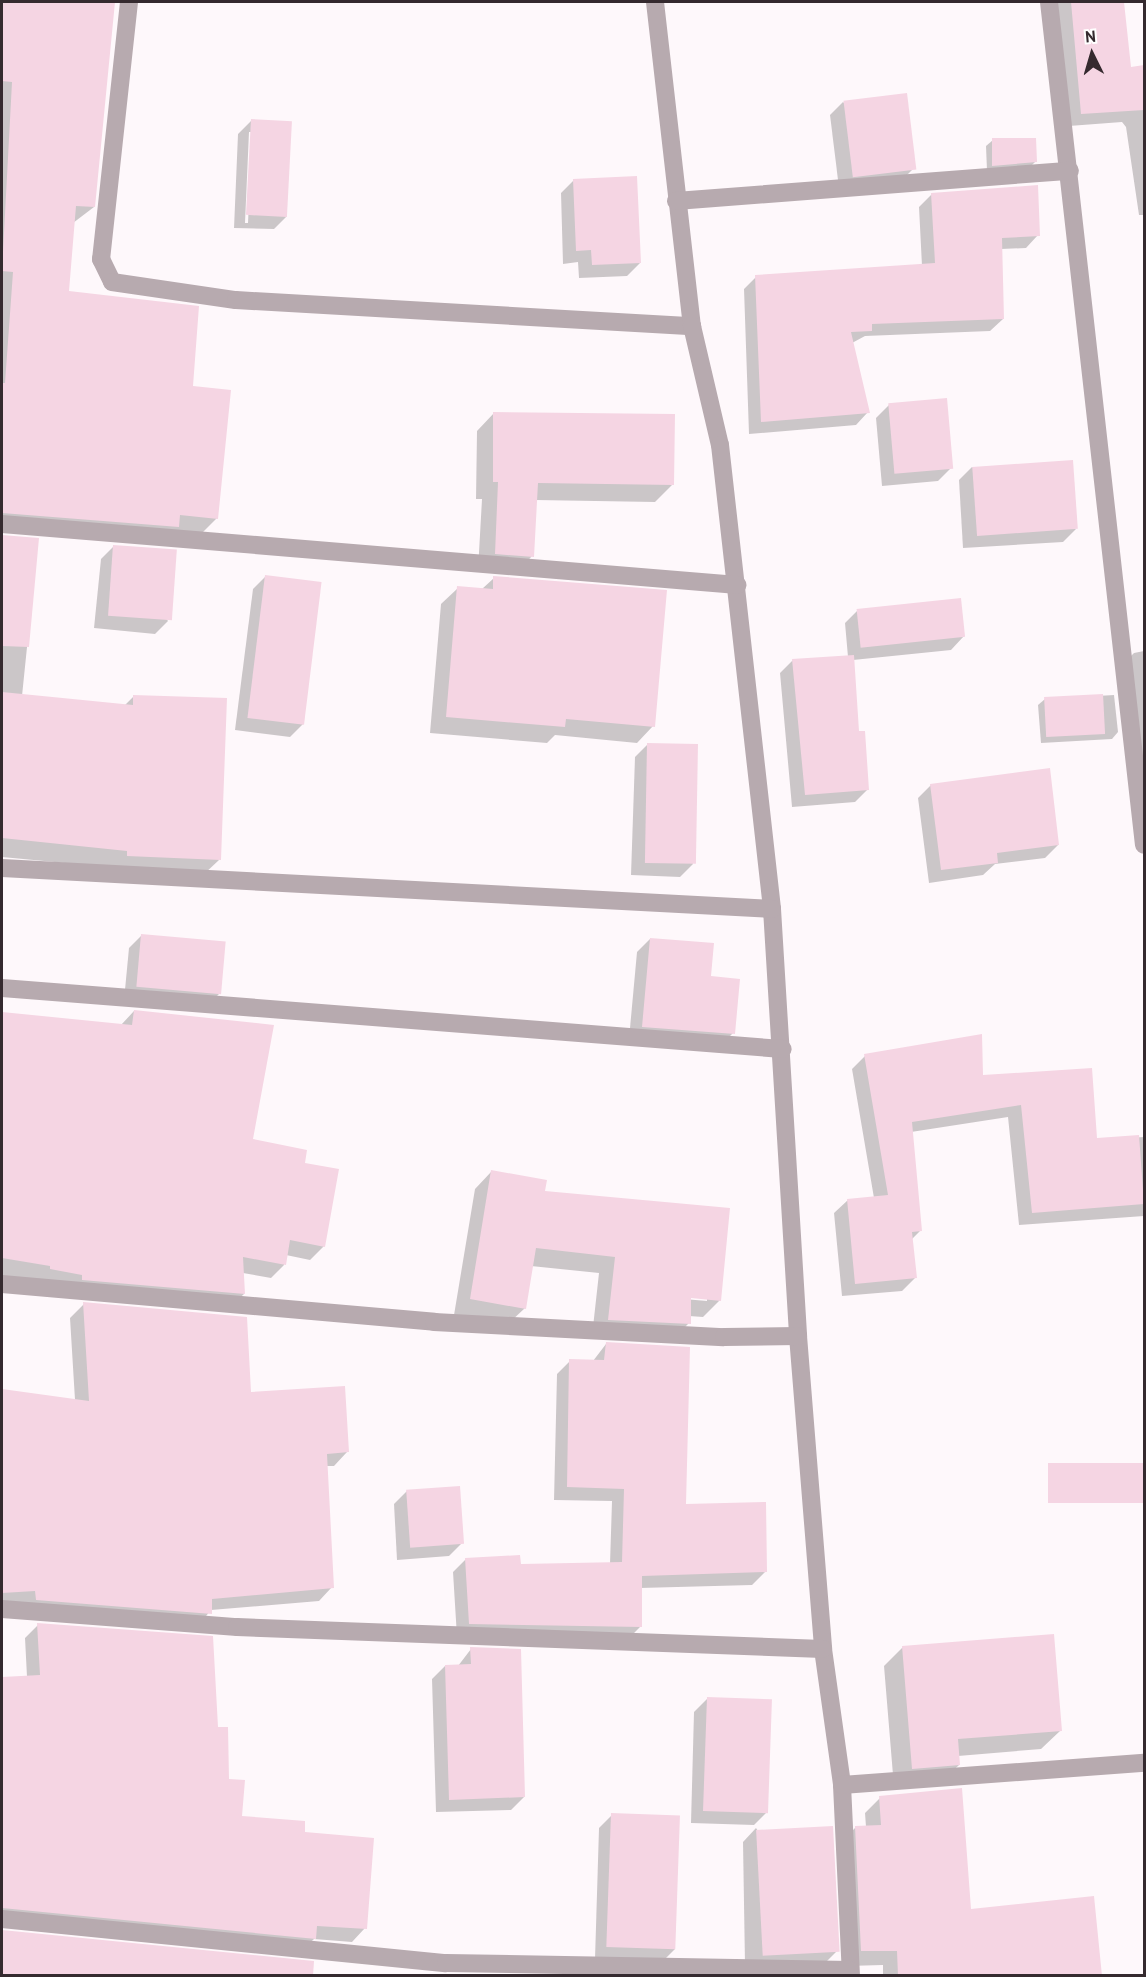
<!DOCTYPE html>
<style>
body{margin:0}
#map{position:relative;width:1146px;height:1977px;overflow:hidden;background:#fef8fb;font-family:"PT Sans",sans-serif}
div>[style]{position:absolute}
.shadow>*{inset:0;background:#0003}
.building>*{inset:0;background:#f5d5e3;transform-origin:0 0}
.street>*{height:18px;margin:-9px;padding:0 9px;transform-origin:9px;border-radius:9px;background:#b7aaaf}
span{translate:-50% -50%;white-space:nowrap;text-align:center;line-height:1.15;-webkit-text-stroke:6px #fff;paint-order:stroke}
.frame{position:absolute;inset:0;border:3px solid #352a2f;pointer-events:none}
.north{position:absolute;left:1062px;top:24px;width:60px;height:60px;-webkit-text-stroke:4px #fff;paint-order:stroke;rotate:355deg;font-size:16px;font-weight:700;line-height:24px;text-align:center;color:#352a2f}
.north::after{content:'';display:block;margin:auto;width:21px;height:27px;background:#352a2f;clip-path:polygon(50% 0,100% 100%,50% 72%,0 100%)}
</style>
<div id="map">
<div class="shadow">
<div style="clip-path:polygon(3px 2px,114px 2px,94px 207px,73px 223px,67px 292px,192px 388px,217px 518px,200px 535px,2px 530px)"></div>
<div style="clip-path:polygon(1057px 2px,1122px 2px,1130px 69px,1144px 67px,1144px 215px,1139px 215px,1126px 127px,1122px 122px,1069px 126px)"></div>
<div style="clip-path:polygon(843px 102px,914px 168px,901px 181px,839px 188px,830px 115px)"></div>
<div style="clip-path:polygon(evenodd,251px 121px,287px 216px,274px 229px,234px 228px,238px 134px,251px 121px,249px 132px,252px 132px,248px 223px,245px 223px,249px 132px)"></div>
<div style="clip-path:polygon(993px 140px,1035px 162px,1029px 168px,987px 171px,986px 146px)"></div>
<div style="clip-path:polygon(574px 180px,640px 263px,627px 276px,579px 278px,578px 262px,563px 264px,561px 193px)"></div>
<div style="clip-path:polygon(932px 194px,1038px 235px,1026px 248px,1001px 249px,1003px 319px,990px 331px,865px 336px,852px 343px,868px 412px,856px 425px,749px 434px,744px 289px,756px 277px,922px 266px,919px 207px)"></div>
<div style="clip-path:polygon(889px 405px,951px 468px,938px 481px,882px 486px,876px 418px)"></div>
<div style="clip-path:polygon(494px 413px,672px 485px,655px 502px,535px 500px,532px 556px,515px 574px,478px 570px,482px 499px,476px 499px,477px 431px)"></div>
<div style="clip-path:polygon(972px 467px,1076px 529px,1063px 542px,963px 548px,959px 480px)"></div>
<div style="clip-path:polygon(2px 537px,38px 540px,22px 696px,124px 706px,134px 696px,219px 860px,202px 876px,2px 857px)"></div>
<div style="clip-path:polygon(114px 546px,168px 621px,155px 634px,94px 628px,101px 559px)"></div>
<div style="clip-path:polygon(266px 576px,303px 724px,290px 737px,235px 730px,253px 589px)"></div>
<div style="clip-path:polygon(494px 578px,653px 726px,637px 743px,555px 735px,547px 743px,430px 733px,441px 604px,458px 588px,482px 589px)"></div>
<div style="clip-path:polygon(858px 610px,964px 636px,951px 650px,853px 660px,858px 733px,868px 789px,855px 802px,792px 807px,780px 673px,793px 660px,848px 657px,845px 623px)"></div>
<div style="clip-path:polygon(1144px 651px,1144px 799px,1121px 666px,1134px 653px)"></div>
<div style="clip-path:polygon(1114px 695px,1118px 732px,1112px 739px,1041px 743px,1038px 705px,1045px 699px)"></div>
<div style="clip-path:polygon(648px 744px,693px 864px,680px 877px,631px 875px,635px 757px)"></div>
<div style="clip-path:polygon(931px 785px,1058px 845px,1045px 858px,995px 864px,983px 875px,929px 883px,918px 798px)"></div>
<div style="clip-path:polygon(142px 935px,220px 993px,207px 1006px,124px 1000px,129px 948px)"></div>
<div style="clip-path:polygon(650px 939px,733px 1033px,720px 1046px,629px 1039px,637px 952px)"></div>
<div style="clip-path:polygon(134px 1011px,251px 1141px,303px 1164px,324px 1246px,310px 1260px,286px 1255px,284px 1265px,271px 1278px,243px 1273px,244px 1294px,230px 1307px,2px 1276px,2px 1013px,74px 1023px,121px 1025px)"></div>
<div style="clip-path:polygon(865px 1056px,981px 1077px,1096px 1140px,1144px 1137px,1144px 1216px,1019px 1225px,1008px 1117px,911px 1132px,920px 1231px,911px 1240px,915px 1278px,902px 1291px,842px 1296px,834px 1213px,848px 1200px,874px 1198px,852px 1069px)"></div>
<div style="clip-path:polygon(evenodd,491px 1172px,543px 1193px,720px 1300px,703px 1317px,689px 1316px,689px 1323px,672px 1340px,592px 1336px,599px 1273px,531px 1266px,525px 1308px,508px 1324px,454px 1315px,475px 1189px,491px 1172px,684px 1296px,707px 1298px,707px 1301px,684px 1299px,684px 1296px)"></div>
<div style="clip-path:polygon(84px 1304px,347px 1452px,334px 1466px,326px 1466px,332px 1587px,319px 1601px,211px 1610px,197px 1627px,2px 1605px,2px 1390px,75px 1400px,70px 1318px)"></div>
<div style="clip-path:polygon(606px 1344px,685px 1505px,765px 1572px,752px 1585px,640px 1588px,640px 1627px,627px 1640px,457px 1637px,453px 1572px,466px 1559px,519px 1565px,610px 1564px,612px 1501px,554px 1500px,557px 1374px,570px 1361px,593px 1361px)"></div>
<div style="clip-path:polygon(407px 1491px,462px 1543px,449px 1556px,397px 1560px,394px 1504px)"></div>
<div style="clip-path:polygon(38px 1625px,217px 1729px,227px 1780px,241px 1817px,303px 1833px,365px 1928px,352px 1942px,314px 1939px,301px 1951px,2px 1922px,2px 1679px,27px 1677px,25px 1638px)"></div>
<div style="clip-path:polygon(903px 1647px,1060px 1731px,1041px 1749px,958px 1756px,959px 1765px,940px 1783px,894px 1787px,884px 1666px)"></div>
<div style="clip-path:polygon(471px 1649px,524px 1797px,511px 1810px,436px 1812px,432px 1679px,445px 1666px,458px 1666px)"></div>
<div style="clip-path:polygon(707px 1699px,767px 1812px,754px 1825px,691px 1823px,694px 1712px)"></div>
<div style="clip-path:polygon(880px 1798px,969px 1911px,1101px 1976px,883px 1976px,883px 1965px,847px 1966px,841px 1842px,856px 1827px,866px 1827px,865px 1813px)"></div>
<div style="clip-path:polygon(612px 1815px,675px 1949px,662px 1962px,595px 1959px,599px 1828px)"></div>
<div style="clip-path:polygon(756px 1828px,837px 1951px,824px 1964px,745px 1965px,743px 1842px)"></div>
<div style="clip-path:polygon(2px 1932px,312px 1963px,311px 1976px,2px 1976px)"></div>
</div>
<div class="building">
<div style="clip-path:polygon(2px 2px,115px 2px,95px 207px,76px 206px,69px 291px,199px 306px,193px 386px,231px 390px,218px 519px,180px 515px,179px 527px,2px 513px,2px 383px,5px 383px,13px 272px,2px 271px,12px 82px,2px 81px)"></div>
<div style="clip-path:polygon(1071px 2px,1124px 2px,1131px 67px,1144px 65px,1144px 110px,1081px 114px)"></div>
<div style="left:907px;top:93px;width:77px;height:64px;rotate:83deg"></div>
<div style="left:251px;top:119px;width:41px;height:96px;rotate:3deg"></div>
<div style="clip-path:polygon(992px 138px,1036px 138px,1037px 162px,992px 166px)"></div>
<div style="clip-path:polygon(637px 176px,641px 263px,592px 265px,591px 250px,576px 251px,573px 179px)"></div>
<div style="clip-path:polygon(1038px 185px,1040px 236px,1002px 238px,1004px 319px,872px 324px,872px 331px,851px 332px,870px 413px,761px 422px,755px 275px,935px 263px,931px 193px)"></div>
<div style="left:947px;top:398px;width:71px;height:59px;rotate:85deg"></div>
<div style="clip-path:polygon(493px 412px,675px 414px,674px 485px,538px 483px,534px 557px,495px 554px,498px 482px,493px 482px)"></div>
<div style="left:1073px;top:460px;width:69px;height:101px;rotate:86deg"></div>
<div style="clip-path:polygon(2px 535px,39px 538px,29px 647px,2px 646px)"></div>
<div style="left:113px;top:545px;width:64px;height:71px;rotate:4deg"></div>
<div style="left:265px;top:575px;width:57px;height:144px;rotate:7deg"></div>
<div style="clip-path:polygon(493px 576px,667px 590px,655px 727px,566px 719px,565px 727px,446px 717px,457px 586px,493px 589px)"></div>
<div style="left:961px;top:598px;width:39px;height:105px;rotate:84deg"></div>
<div style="clip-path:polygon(854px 655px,859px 731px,865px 731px,869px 790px,805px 795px,792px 659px)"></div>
<div style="clip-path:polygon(2px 692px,133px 705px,133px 695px,227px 698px,221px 860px,127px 856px,127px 851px,2px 838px)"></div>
<div style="left:1103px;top:694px;width:40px;height:59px;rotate:87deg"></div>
<div style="left:647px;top:743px;width:51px;height:120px;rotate:1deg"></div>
<div style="clip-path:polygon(1050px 768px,1059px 845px,997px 853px,998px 863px,941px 870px,930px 784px)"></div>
<div style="left:141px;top:934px;width:85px;height:53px;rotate:5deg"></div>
<div style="clip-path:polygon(650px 938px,714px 943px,711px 976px,740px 979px,735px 1034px,642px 1027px)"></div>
<div style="clip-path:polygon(134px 1010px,274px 1025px,253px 1139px,307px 1150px,305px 1163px,339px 1169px,325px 1247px,290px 1240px,286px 1265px,243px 1257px,245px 1294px,82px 1280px,82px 1275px,50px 1269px,50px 1266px,2px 1258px,2px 1012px,132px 1025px)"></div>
<div style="clip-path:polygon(982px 1034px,983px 1075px,1092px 1068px,1097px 1138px,1139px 1135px,1144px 1204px,1032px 1213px,1021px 1105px,912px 1122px,922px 1231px,912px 1232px,917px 1278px,855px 1284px,847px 1199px,888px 1195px,864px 1054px)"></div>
<div style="clip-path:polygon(491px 1170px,547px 1180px,545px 1191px,730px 1208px,721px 1301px,691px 1298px,691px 1324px,608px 1320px,615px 1257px,536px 1248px,526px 1309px,470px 1299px)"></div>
<div style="clip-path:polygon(83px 1302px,247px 1317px,251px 1392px,345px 1386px,349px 1452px,327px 1454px,334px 1588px,212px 1599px,212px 1614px,36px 1600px,35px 1591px,2px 1593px,2px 1389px,89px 1401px)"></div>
<div style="clip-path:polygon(606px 1342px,690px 1347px,686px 1504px,766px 1502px,767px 1572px,642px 1576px,642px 1627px,469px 1624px,465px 1558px,520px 1555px,521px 1564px,622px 1562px,624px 1489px,567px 1487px,569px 1359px,604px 1360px)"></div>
<div style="left:1144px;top:1463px;width:40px;height:96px;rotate:90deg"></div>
<div style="left:460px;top:1486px;width:58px;height:54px;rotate:86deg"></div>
<div style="clip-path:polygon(37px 1623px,213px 1636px,218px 1727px,228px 1727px,229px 1779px,245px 1780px,242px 1816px,305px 1821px,305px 1832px,374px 1838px,367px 1929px,317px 1926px,316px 1939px,2px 1908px,2px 1677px,40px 1675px)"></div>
<div style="clip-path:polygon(1054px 1634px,1062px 1731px,958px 1739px,960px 1765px,912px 1769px,902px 1646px)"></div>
<div style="clip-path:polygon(470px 1647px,521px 1649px,525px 1797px,449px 1800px,445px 1665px,471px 1664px)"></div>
<div style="left:707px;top:1697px;width:65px;height:114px;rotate:2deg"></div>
<div style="clip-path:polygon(962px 1788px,971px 1909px,1094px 1896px,1102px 1976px,898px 1976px,897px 1951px,861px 1951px,855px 1826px,881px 1825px,879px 1796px)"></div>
<div style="left:611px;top:1813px;width:69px;height:134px;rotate:2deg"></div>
<div style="left:833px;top:1826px;width:126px;height:77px;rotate:87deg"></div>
<div style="clip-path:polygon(2px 1930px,314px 1961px,313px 1976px,2px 1976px)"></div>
</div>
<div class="street">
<div style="left:129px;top:2px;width:259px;rotate:96.2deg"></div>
<div style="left:101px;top:259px;width:25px;rotate:64deg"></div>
<div style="left:112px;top:282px;width:125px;rotate:8.3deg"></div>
<div style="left:236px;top:300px;width:457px;rotate:3.3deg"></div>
<div style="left:655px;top:2px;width:326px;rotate:83.5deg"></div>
<div style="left:692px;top:326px;width:122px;rotate:76.8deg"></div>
<div style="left:720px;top:445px;width:467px;rotate:83.6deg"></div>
<div style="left:772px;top:909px;width:428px;rotate:86.5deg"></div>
<div style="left:798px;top:1336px;width:314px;rotate:85.4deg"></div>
<div style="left:823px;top:1649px;width:137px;rotate:82deg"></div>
<div style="left:842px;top:1785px;width:191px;rotate:87.3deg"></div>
<div style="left:1049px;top:2px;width:848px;rotate:83.57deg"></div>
<div style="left:676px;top:201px;width:395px;rotate:-4.4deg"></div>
<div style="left:2px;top:524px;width:738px;rotate:4.74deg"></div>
<div style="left:2px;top:868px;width:771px;rotate:3.05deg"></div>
<div style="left:2px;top:988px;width:783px;rotate:4.47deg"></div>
<div style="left:2px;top:1284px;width:434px;rotate:5deg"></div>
<div style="left:434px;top:1322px;width:290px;rotate:3deg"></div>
<div style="left:724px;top:1337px;width:74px;rotate:-0.8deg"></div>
<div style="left:2px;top:1609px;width:236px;rotate:4.4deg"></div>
<div style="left:237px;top:1627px;width:586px;rotate:2.15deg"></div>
<div style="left:842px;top:1785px;width:303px;rotate:-4.2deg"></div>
<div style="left:2px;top:1919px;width:446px;rotate:5.7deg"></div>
<div style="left:446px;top:1963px;width:404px;rotate:1deg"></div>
</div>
<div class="frame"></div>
<div class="north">N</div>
</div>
